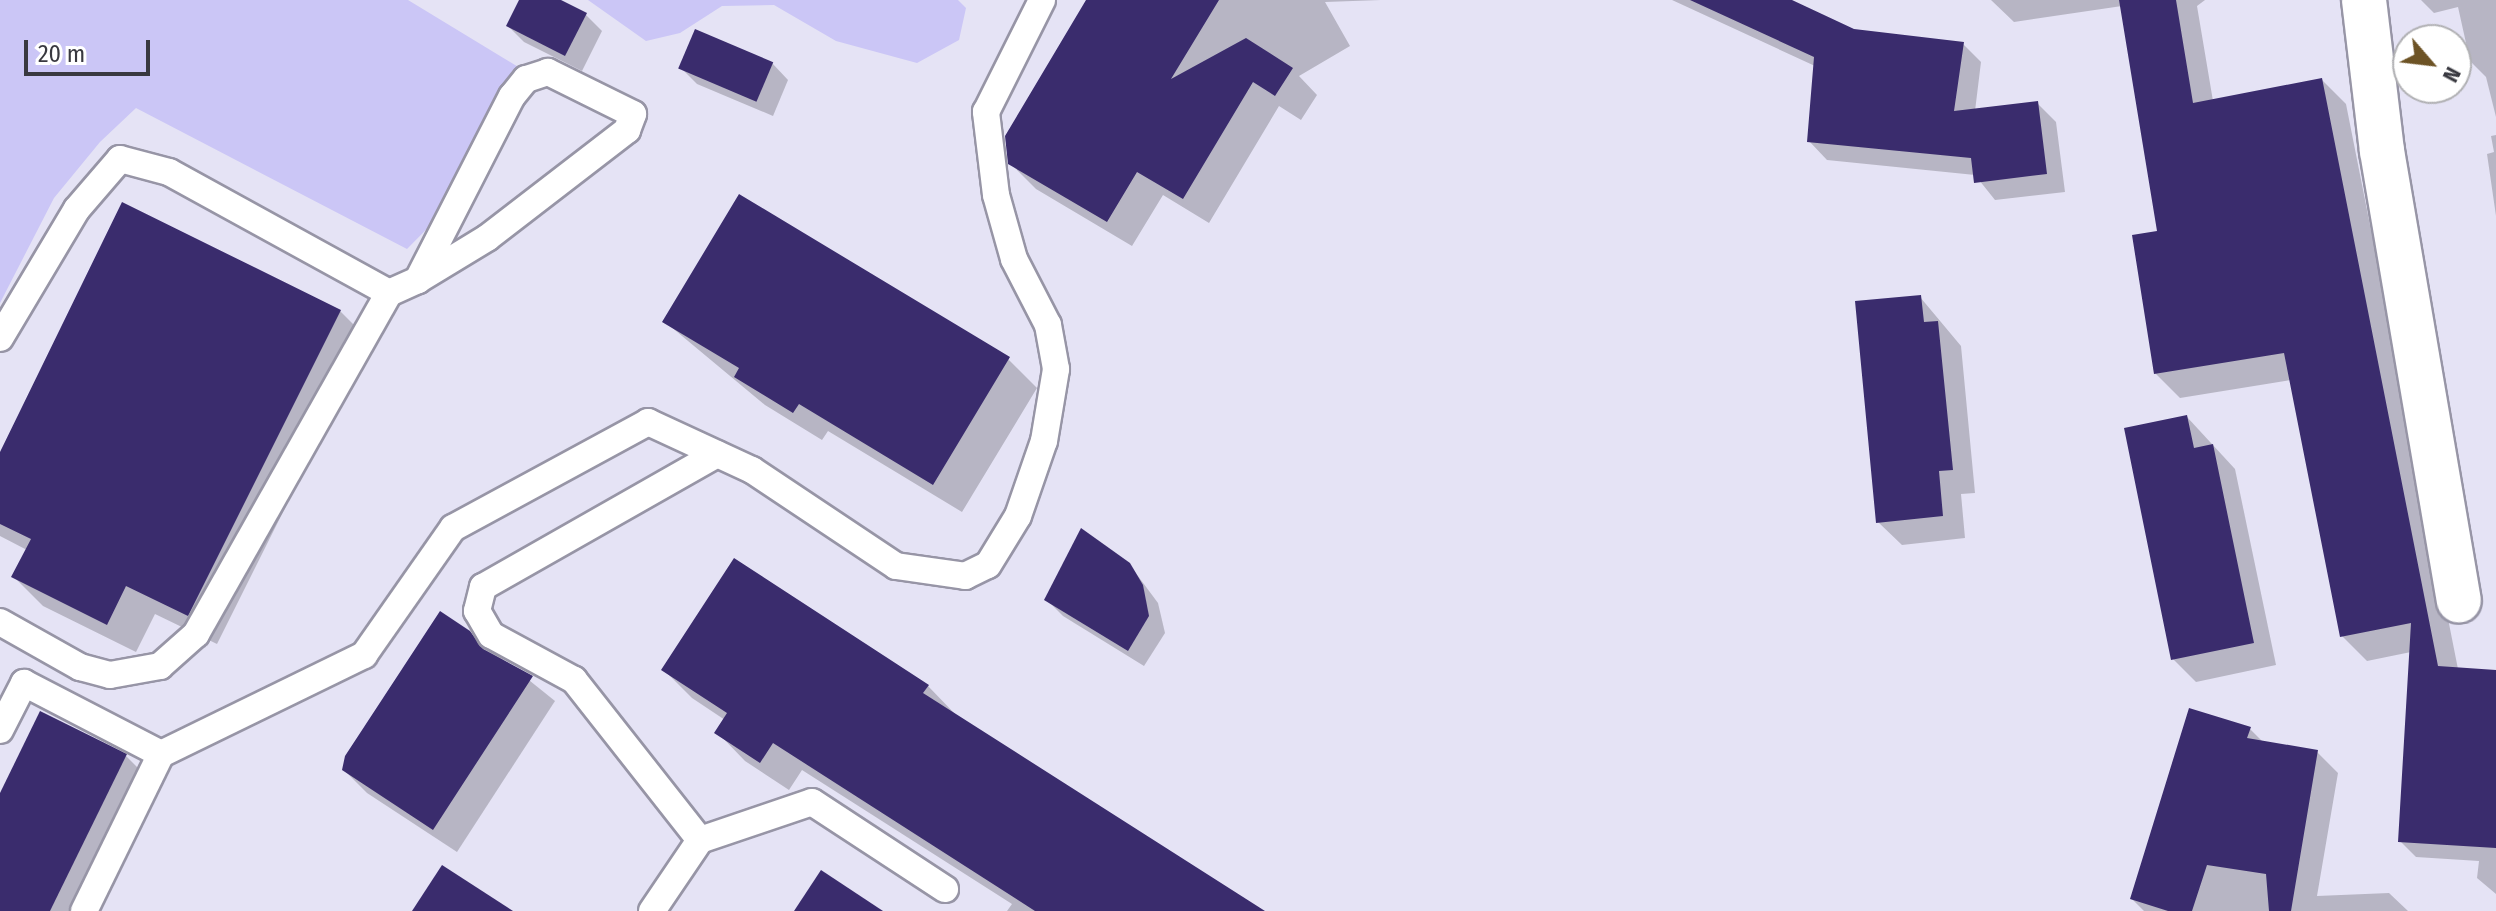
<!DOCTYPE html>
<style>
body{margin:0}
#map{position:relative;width:2496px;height:911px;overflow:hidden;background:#e5e3f5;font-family:"Fira Sans Condensed",sans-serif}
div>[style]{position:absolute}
.green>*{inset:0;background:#cbc6f6}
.shadow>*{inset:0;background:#0003}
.building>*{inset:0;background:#3a2c6d;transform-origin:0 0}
.roads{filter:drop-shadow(2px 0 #9795a6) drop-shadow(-2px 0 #9795a6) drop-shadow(0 2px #9795a6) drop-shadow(0 -2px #9795a6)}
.lane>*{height:26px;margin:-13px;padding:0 13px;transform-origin:13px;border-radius:13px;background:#fff}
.street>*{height:44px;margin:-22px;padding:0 22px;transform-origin:22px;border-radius:22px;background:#fff}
span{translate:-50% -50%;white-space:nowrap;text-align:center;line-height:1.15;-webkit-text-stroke:8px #fff;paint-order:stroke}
.north{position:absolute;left:2392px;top:24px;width:80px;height:80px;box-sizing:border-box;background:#fff;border:2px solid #b0b0b3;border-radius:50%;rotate:118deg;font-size:22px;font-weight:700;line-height:32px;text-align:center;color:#393940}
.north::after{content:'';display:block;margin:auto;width:28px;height:36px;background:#6d5325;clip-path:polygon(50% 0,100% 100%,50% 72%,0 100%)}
.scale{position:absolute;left:24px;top:40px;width:126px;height:36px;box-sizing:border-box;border:4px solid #393940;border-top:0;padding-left:10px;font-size:24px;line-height:28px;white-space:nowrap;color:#393940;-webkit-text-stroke:6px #fff;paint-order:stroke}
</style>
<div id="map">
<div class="green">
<div style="clip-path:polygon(0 0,408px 0,520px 68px,477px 178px,407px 249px,136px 108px,100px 142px,54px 198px,0 303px)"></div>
<div style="clip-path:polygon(588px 0,958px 0,966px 8px,959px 40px,917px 63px,836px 41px,774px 5px,722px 6px,680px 33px,646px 41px)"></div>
</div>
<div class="shadow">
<div style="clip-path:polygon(521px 0,556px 0,585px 14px,602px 31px,582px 71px,524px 42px,508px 26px)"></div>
<div style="clip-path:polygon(1088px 0,1381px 0,1325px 2px,1350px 46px,1299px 76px,1317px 95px,1301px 120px,1279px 106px,1209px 223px,1163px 195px,1132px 246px,1036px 189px,1010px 163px)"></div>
<div style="clip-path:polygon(1672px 0,1787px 0,1853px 31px,1963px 44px,1981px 62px,1975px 111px,2037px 103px,2056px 122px,2065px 192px,1995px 200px,1975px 175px,1827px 160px,1809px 141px,1815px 66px)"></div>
<div style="clip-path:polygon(1991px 0,2205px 0,2197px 6px,2213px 101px,2322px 80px,2346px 104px,2458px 669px,2496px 671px,2496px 736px,2411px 652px,2367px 661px,2342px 636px,2291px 380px,2180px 398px,2155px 373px,2159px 233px,2122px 6px,2014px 22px)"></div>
<div style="clip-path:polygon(2421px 0,2496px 0,2496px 117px,2486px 77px,2470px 61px,2458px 7px,2434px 13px)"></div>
<div style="clip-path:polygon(772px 63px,788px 80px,773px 116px,697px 84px,681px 68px)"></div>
<div style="clip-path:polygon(2496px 135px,2496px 216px,2487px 154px,2494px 152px,2491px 136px)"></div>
<div style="clip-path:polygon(1920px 297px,1961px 346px,1975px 493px,1961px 494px,1965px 538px,1902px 545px,1878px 522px)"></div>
<div style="clip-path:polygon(340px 311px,369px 340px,217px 644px,155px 614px,136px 652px,43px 606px,14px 577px,27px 550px,0 536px,0 456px)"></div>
<div style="clip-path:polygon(664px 321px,1008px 359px,1037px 388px,962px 512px,828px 431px,822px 440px,765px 405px)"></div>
<div style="clip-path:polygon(2187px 417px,2235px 469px,2276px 665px,2196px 682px,2173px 659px)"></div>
<div style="clip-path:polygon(1129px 564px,1158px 603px,1165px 633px,1144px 666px,1063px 616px,1046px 599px)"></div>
<div style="clip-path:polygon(469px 632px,555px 701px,457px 852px,367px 793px,344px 770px)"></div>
<div style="clip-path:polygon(664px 670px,928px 686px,956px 715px,1262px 911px,1007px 911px,1012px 904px,802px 770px,789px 790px,745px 761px,717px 732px,725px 720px,692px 698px)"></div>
<div style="clip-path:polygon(41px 713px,126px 756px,155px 785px,93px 911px,0 911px,0 797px)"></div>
<div style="clip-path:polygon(2250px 729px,2264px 743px,2317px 752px,2338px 773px,2317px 896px,2389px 893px,2408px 911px,2144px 911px,2132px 899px)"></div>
<div style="clip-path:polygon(2496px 771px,2496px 894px,2477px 878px,2479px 861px,2416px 857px,2400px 841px)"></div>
</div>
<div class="building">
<div style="clip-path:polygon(519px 0,561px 0,587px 13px,565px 56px,506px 26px)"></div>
<div style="clip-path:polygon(1086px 0,1219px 0,1171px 79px,1246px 38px,1293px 68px,1275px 96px,1253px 82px,1183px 199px,1137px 172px,1107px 222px,1008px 164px,1005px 136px)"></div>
<div style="clip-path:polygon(1690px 0,1792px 0,1854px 29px,1964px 42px,1954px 111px,2038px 101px,2047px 174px,1974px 183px,1971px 158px,1807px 142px,1814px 57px)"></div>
<div style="clip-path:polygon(2119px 0,2176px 0,2193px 103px,2322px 78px,2438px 666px,2496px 670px,2496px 848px,2398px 842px,2411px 623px,2340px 637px,2284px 353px,2154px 374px,2132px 235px,2157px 231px)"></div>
<div style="left:695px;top:29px;width:85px;height:43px;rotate:23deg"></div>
<div style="clip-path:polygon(739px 194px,1010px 357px,933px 485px,799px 404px,793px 413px,734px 377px,739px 368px,662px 322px)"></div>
<div style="clip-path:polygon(122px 202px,341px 310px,188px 616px,126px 586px,107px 625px,11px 577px,31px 539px,0 524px,0 452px)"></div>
<div style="clip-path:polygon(1921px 295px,1924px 322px,1938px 321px,1953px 470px,1939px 471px,1943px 516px,1876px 523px,1855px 301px)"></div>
<div style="clip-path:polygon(2187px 415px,2194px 448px,2213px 444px,2254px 643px,2171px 660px,2124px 428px)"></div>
<div style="clip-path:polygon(1081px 528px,1130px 563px,1143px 585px,1149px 616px,1128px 651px,1044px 600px)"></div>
<div style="clip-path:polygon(734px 558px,929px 685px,923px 693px,1265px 911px,1035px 911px,773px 743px,760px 763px,714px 733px,727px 713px,661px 670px)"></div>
<div style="clip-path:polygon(440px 611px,470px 631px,483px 649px,533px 676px,433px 830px,342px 770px,345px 756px)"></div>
<div style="clip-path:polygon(2189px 708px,2251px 727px,2247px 738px,2318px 750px,2291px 911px,2269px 911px,2266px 874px,2207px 865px,2192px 911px,2168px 911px,2130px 899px)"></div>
<div style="clip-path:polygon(40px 711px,127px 754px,50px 911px,0 911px,0 793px)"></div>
<div style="clip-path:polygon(442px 865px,513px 911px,412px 911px)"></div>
<div style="clip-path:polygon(821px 870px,883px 911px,794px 911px)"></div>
</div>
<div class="roads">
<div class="lane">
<div style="left:0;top:338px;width:150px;rotate:-59.2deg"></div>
<div style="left:77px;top:209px;width:66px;rotate:-49.3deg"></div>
<div style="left:120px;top:159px;width:51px;rotate:14.9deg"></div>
<div style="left:169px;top:172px;width:251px;rotate:28.8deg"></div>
<div style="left:389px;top:293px;width:32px;rotate:-24deg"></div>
<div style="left:418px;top:280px;width:81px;rotate:-31.3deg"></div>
<div style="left:487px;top:238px;width:177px;rotate:-37.6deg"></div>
<div style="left:627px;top:130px;width:17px;rotate:-69deg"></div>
<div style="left:633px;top:114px;width:95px;rotate:-153.7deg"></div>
<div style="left:548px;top:72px;width:23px;rotate:162deg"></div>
<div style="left:526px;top:79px;width:22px;rotate:129deg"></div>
<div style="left:512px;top:96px;width:207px;rotate:117.1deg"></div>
<div style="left:0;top:622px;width:92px;rotate:29.4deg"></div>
<div style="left:80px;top:667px;width:31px;rotate:15deg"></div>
<div style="left:110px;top:675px;width:51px;rotate:-10.2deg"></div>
<div style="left:160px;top:666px;width:48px;rotate:-41.6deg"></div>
<div style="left:196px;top:634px;width:392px;rotate:-60.5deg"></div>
<div style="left:0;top:730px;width:53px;rotate:-62.9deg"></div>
<div style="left:24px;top:683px;width:154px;rotate:27.4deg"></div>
<div style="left:700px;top:840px;width:204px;rotate:-128.2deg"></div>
<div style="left:574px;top:680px;width:94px;rotate:-151.5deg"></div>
<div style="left:491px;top:635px;width:28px;rotate:-120deg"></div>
<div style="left:477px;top:611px;width:25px;rotate:-76deg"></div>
<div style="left:483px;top:587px;width:269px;rotate:-29.6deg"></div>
<div style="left:84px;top:911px;width:175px;rotate:-63.9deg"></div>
<div style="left:161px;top:754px;width:226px;rotate:-26deg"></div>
<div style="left:364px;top:655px;width:155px;rotate:-55deg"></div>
<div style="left:453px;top:528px;width:222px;rotate:-28.5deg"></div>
<div style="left:648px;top:422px;width:115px;rotate:24.8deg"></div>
<div style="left:752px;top:470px;width:173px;rotate:33.7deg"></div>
<div style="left:896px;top:566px;width:70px;rotate:8.2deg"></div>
<div style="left:965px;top:576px;width:25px;rotate:-26deg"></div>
<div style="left:988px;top:565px;width:57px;rotate:-58.5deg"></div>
<div style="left:1018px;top:516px;width:79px;rotate:-70.9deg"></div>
<div style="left:1044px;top:441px;width:73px;rotate:-80.5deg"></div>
<div style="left:1056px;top:369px;width:45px;rotate:-100.3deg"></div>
<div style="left:1048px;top:325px;width:74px;rotate:-117.3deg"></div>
<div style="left:1014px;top:259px;width:66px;rotate:-105.7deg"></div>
<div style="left:996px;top:195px;width:84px;rotate:-96.9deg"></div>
<div style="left:986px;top:112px;width:125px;rotate:-63.4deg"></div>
<div style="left:652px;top:911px;width:86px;rotate:-55.9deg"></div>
<div style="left:700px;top:840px;width:118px;rotate:-18.7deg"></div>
<div style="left:812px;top:802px;width:159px;rotate:33.2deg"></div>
</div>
<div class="street">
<div style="left:2364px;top:0;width:152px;rotate:83.2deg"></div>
<div style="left:2382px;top:151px;width:456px;rotate:80.3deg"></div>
</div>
</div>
<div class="north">N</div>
<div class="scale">20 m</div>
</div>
